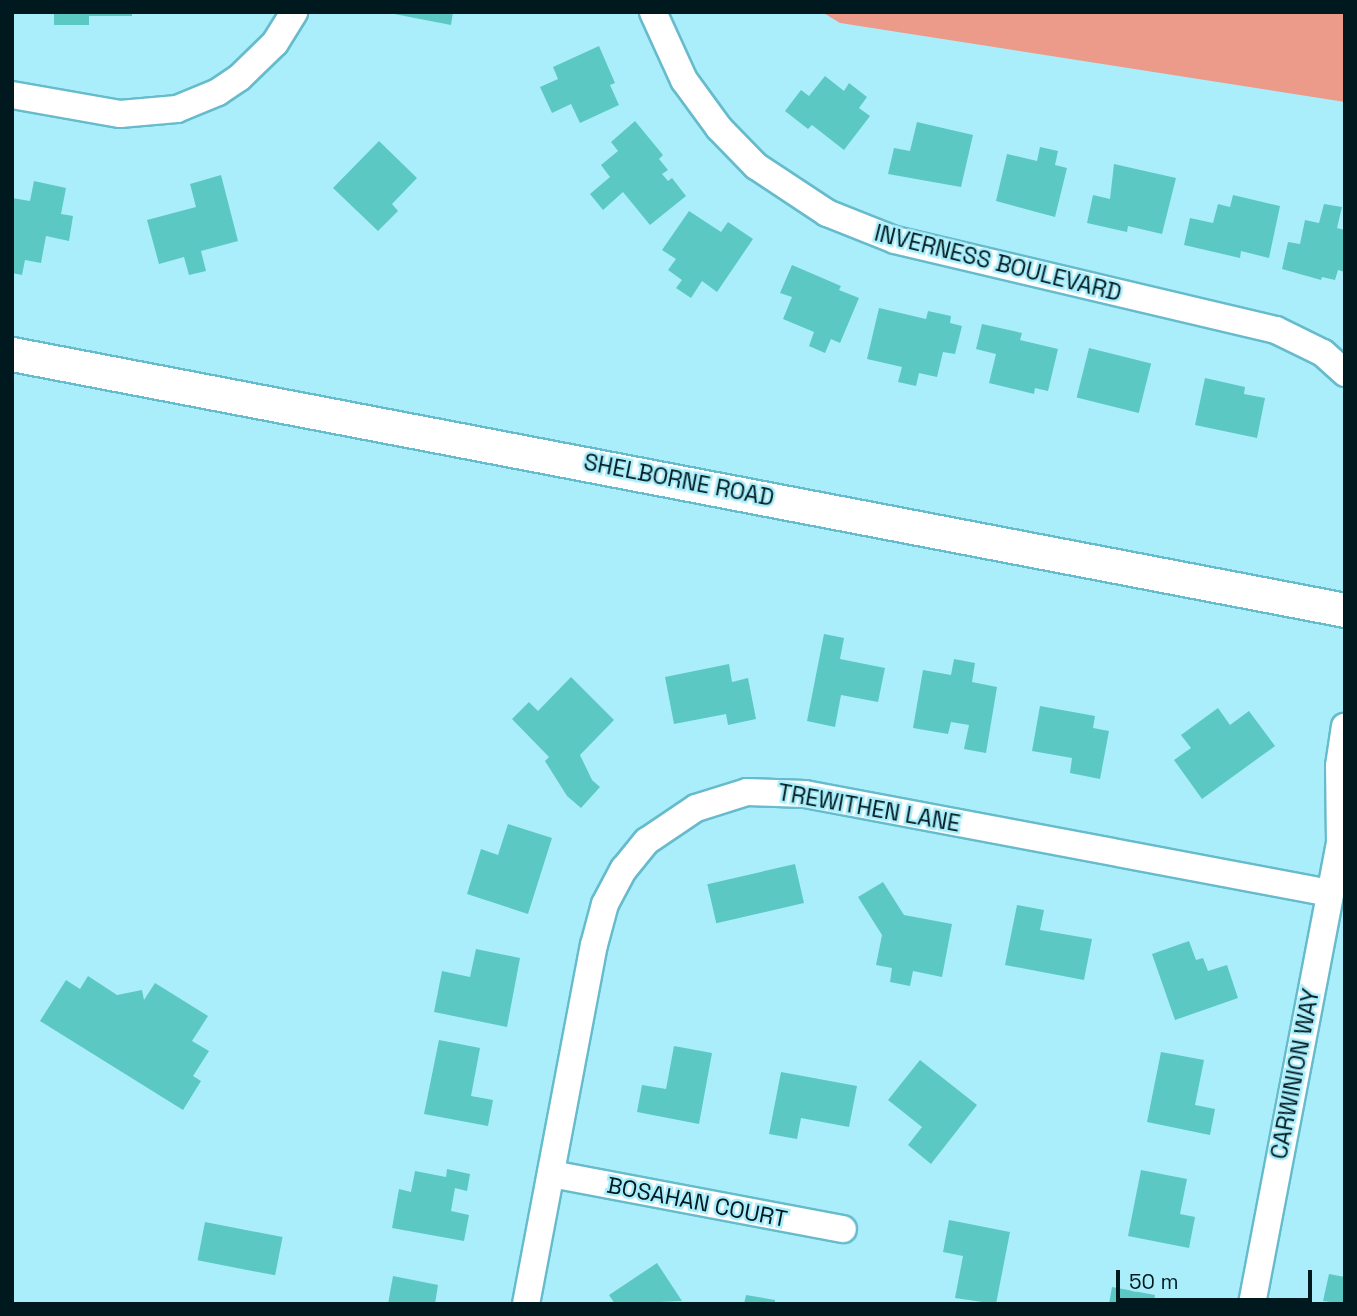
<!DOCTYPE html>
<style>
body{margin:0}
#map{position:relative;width:1357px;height:1316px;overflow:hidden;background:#abeefb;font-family:"Space Grotesk",sans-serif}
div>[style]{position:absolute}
.green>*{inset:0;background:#ec9b8b}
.building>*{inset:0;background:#5bc8c4;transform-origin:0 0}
.roads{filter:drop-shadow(2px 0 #6bc) drop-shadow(-2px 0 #6bc) drop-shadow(0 2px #6bc) drop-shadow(0 -2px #6bc)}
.minor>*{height:26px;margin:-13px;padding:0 13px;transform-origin:13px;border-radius:13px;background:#fff}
.tertiary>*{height:33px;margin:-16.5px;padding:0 16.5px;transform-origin:16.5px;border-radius:16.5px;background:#fff}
span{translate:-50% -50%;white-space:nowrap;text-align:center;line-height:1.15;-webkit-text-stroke:5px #abeefb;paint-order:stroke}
.street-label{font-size:23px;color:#00191e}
.frame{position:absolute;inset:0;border:14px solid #00191e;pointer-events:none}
.scale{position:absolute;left:1116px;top:1270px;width:196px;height:32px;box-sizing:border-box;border:4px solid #00191e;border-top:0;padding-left:9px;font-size:21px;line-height:24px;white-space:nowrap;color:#00191e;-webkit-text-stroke:5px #abeefb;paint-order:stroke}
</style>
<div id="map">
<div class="green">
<div style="clip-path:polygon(822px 12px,1345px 12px,1345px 102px,840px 23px)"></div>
</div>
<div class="building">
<div style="clip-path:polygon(54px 12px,132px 12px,132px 16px,89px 16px,89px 25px,54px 25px)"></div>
<div style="clip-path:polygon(384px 12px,453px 12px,451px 25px)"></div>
<div style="clip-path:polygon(599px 46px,615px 83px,610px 85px,619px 105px,580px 123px,571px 104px,552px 113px,540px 87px,558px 79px,553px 67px)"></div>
<div style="clip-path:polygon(825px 76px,844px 91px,849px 83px,867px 97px,859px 108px,870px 116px,844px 150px,812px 125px,808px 129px,785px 111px,801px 90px,809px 96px)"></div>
<div style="clip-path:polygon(635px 121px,663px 155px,659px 159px,668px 170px,662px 174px,668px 181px,672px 178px,686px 196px,650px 225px,623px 192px,603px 210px,590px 194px,610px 177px,601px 165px,618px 151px,611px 142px)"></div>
<div style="clip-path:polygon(917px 122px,973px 135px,961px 187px,888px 174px,894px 148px,910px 151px)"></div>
<div style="clip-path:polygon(379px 141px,417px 178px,392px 204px,398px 211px,378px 231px,333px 188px)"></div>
<div style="clip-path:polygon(1040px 147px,1058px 151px,1055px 165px,1067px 168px,1055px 217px,996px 201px,1007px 154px,1037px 161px)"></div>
<div style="clip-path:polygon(1114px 164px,1176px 178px,1162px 234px,1128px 226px,1127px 232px,1087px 223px,1093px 195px,1110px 199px)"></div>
<div style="clip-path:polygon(221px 175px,238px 241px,201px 251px,206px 271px,189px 275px,184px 257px,159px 264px,147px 220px,196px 207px,190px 184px)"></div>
<div style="clip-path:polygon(34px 181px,66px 188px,61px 214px,73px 216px,69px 241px,46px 236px,41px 263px,25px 260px,22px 275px,12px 273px,12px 198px,30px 201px)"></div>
<div style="clip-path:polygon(1233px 195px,1280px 206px,1269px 258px,1241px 251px,1240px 258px,1184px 245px,1190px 218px,1213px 223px,1218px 204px,1230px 207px)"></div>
<div style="clip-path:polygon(1324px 204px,1342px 207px,1337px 228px,1345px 230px,1345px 272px,1338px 270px,1335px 280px,1322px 277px,1321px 280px,1282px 269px,1288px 242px,1300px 244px,1305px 220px,1319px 223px)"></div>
<div style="clip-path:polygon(689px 211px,721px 232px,728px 222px,753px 239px,717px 292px,702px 281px,691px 298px,676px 288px,682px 280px,668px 270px,676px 259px,662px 250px)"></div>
<div style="clip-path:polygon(792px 265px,841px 286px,839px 290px,859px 298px,840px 343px,831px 339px,825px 353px,809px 346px,814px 332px,783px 319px,792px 297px,780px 293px)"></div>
<div style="clip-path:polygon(879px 308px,926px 319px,928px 311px,951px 316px,950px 323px,962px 326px,955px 354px,943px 352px,937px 377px,919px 373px,916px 386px,898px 382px,902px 367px,867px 359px)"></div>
<div style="clip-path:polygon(982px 324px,1022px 333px,1020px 340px,1058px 349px,1048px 391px,1035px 388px,1034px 394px,989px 383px,996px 354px,976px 349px)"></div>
<div style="left:1089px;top:348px;width:64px;height:51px;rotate:14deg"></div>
<div style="clip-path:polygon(1205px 378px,1245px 387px,1244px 394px,1265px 398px,1257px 438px,1195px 425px)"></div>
<div style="clip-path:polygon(824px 634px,844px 638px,840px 659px,885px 668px,878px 702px,841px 695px,835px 727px,807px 721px)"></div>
<div style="clip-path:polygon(954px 659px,975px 663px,972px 682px,997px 687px,986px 753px,964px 749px,969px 725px,951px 722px,948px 734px,913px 728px,923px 670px,951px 675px)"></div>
<div style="clip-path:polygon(729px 664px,732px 682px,748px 678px,756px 719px,728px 725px,726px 714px,674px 724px,665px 677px)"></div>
<div style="clip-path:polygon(571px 677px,614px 720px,580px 755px,592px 780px,600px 787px,581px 808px,567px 796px,545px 761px,549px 757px,512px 719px,529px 702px,538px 711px)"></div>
<div style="clip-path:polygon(1040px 706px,1095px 716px,1093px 728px,1109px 731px,1100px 779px,1070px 773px,1072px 758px,1032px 751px)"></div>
<div style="clip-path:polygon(1218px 708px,1230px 725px,1249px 711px,1275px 746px,1202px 799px,1174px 760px,1191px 748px,1181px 735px)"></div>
<div style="clip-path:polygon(508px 824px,552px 838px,528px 914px,467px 894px,481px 849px,498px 855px)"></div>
<div style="left:795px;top:864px;width:40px;height:90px;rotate:77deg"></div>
<div style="clip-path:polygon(883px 882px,904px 915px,952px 924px,942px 977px,913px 971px,910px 986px,890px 982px,892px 968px,876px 965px,882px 935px,858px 897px)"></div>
<div style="clip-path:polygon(1017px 905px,1044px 910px,1040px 930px,1092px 939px,1084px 980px,1005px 965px)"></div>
<div style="clip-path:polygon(1189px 941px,1196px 960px,1203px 958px,1208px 971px,1227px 965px,1238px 998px,1175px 1020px,1152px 954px)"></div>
<div style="clip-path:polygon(476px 949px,520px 958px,507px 1027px,434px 1012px,442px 971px,470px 977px)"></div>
<div style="clip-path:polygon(88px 976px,117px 995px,142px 990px,144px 1000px,155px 983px,208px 1016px,192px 1041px,209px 1051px,193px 1076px,201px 1081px,183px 1110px,40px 1021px,66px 980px,80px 989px)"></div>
<div style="clip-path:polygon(439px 1040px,480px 1048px,471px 1096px,493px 1100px,488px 1126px,424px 1114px)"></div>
<div style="clip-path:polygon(674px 1046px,712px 1053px,699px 1124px,637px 1112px,642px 1085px,666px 1089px)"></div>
<div style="clip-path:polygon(1161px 1052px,1204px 1060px,1195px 1105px,1215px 1109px,1210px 1135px,1147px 1122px)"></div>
<div style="clip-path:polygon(920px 1060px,977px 1105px,931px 1164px,908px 1145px,922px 1127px,888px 1100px)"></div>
<div style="clip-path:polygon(781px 1072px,857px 1086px,849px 1127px,801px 1118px,797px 1139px,769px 1134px)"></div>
<div style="clip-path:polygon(447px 1169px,470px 1174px,467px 1191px,455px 1188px,451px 1211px,469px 1215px,464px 1241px,392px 1228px,399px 1189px,411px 1192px,415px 1171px,446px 1177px)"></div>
<div style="clip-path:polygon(1141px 1170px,1187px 1179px,1180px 1214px,1195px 1217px,1189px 1248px,1128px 1236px)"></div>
<div style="clip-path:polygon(949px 1220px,1010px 1232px,996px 1304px,955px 1298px,963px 1256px,943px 1252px)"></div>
<div style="left:205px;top:1222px;width:79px;height:39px;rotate:11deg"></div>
<div style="clip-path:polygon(657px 1263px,682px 1301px,615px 1304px,609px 1295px)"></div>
<div style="clip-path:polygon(1329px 1274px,1345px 1277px,1345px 1304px,1323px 1301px)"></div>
<div style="clip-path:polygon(393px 1276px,438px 1285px,435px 1304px,388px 1304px)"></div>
<div style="clip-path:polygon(1112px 1287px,1155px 1295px,1154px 1304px,1109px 1304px)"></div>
<div style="clip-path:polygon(746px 1295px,775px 1300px,775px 1304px,744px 1304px)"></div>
</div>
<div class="roads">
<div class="minor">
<div style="left:653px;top:12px;width:75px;rotate:65.5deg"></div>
<div style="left:684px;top:80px;width:59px;rotate:53.9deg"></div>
<div style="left:719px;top:128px;width:53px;rotate:45.8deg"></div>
<div style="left:756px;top:166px;width:85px;rotate:33.5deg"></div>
<div style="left:827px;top:213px;width:73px;rotate:21.7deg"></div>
<div style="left:895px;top:240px;width:391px;rotate:13.3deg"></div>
<div style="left:1276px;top:330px;width:52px;rotate:26.1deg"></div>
<div style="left:1323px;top:353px;width:30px;rotate:42deg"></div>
<div style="left:12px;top:95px;width:110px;rotate:10deg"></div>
<div style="left:120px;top:114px;width:57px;rotate:-5deg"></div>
<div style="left:177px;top:109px;width:44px;rotate:-22.5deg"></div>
<div style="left:218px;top:92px;width:25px;rotate:-34deg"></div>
<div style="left:239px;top:78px;width:50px;rotate:-44.2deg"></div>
<div style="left:275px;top:43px;width:36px;rotate:-58deg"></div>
<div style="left:551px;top:1174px;width:297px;rotate:10.7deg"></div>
<div style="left:526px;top:1304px;width:365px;rotate:-79.3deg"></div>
<div style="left:594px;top:945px;width:42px;rotate:-75deg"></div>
<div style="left:605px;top:904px;width:40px;rotate:-62deg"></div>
<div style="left:624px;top:869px;width:36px;rotate:-51deg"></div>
<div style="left:647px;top:841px;width:59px;rotate:-34deg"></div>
<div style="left:696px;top:808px;width:53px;rotate:-17.4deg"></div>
<div style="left:747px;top:792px;width:58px;rotate:2deg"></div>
<div style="left:805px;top:794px;width:534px;rotate:10.68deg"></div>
<div style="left:1252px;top:1304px;width:468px;rotate:-79.2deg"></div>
<div style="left:1340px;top:844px;width:78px;rotate:-90.7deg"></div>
<div style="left:1339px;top:766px;width:40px;rotate:-81.5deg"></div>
</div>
<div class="tertiary">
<div style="left:12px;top:354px;width:1357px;rotate:10.87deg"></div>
</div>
</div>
<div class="street-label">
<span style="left:998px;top:263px;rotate:14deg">INVERNESS BOULEVARD</span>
<span style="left:679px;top:480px;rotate:11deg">SHELBORNE ROAD</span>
<span style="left:869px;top:808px;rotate:10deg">TREWITHEN LANE</span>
<span style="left:1295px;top:1074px;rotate:-79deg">CARWINION WAY</span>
<span style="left:697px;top:1202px;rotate:11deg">BOSAHAN COURT</span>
</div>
<div class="frame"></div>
<div class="scale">50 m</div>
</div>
